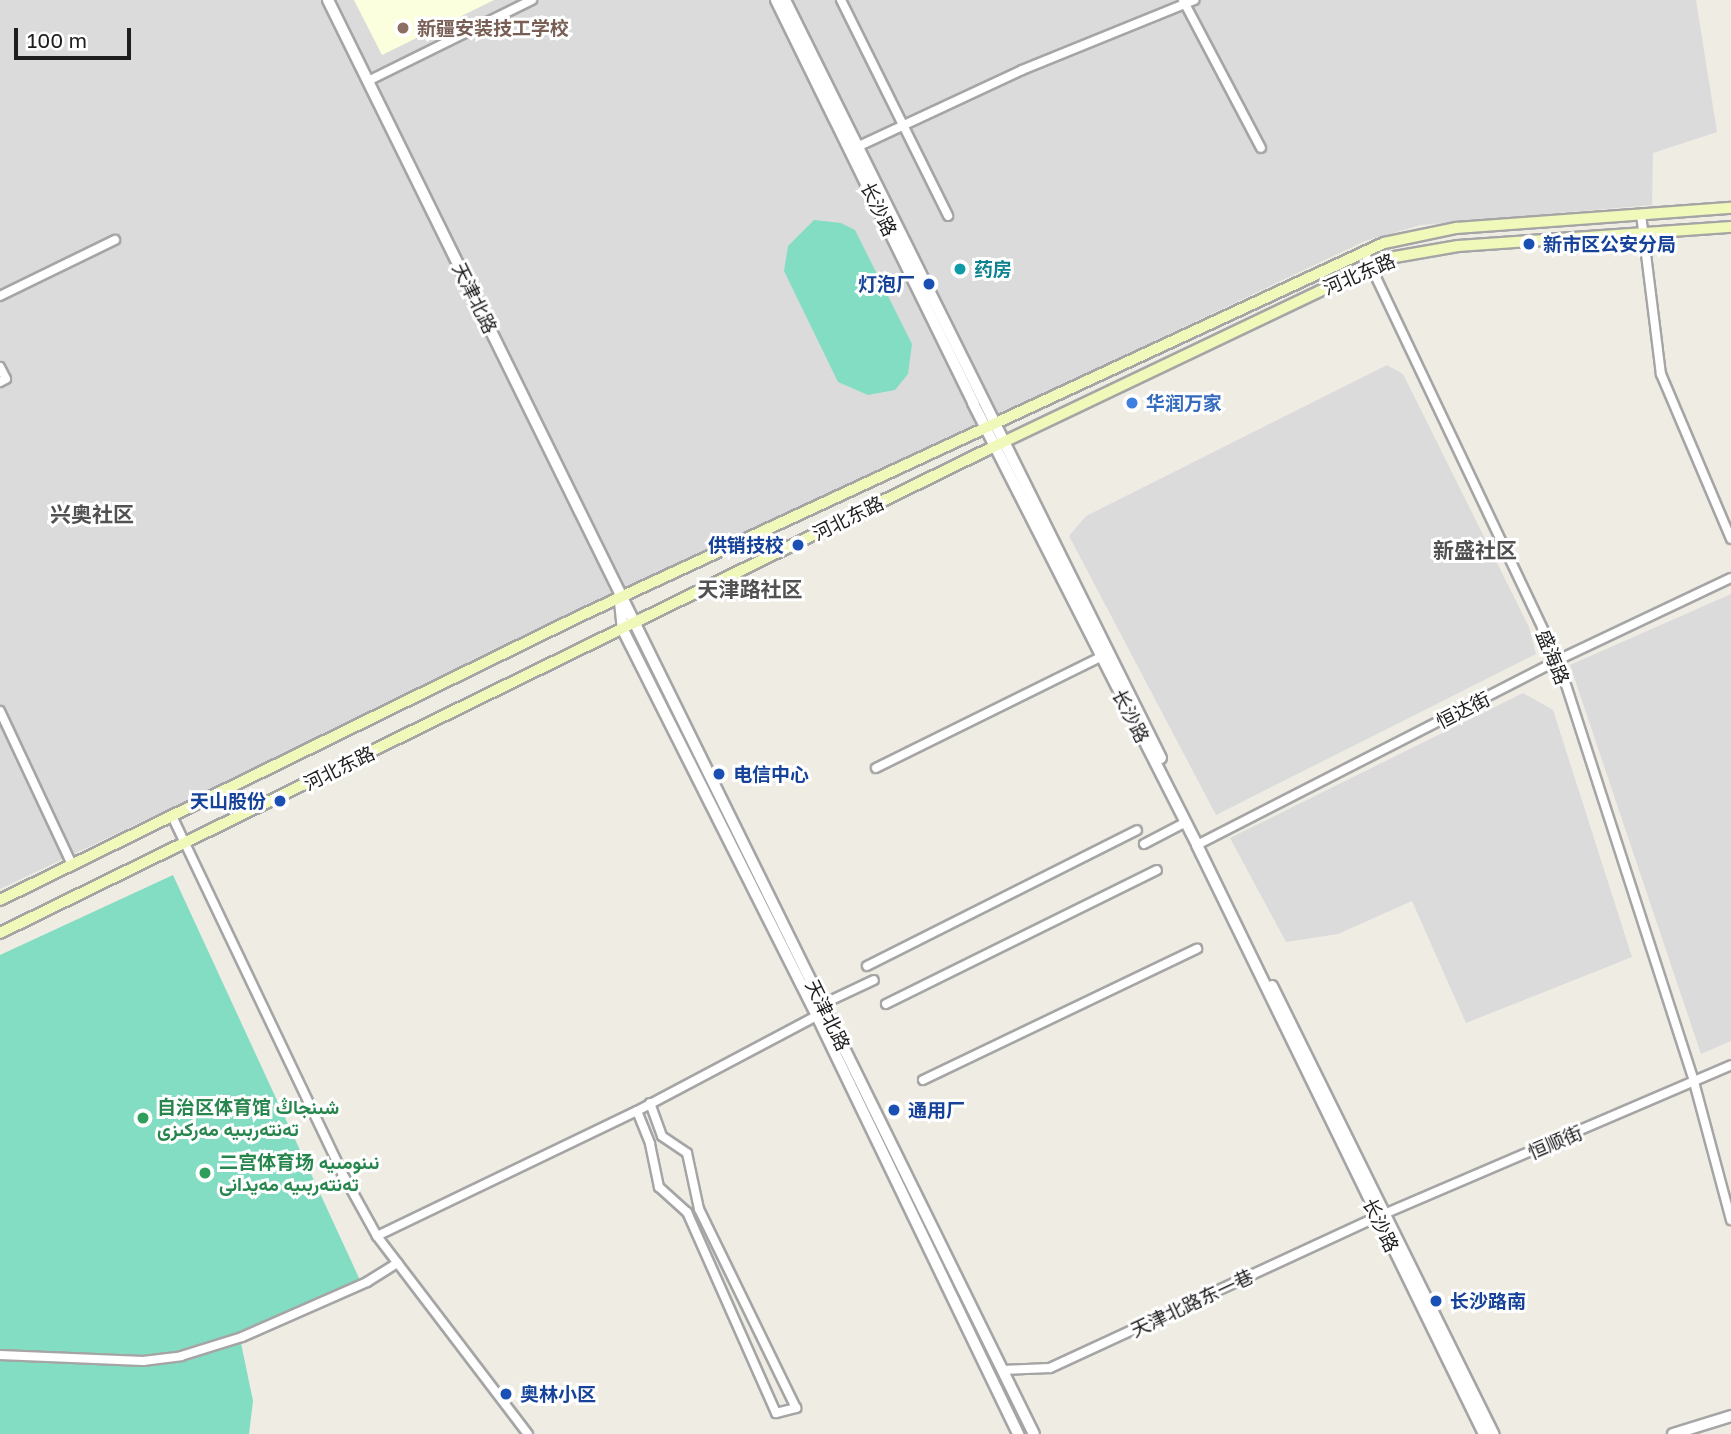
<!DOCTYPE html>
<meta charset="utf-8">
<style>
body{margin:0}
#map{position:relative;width:1731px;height:1434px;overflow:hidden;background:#efece4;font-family:"Golos Text",Vazirmatn,"Noto Sans SC",sans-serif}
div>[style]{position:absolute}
.residential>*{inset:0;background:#dcdbdb}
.education>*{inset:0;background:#fcffde}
.pitch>*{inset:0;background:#83ddc2}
.roads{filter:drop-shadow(2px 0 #a5a5a5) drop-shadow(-2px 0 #a5a5a5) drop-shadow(0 2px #a5a5a5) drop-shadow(0 -2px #a5a5a5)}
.minor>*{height:8px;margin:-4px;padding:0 4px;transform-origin:4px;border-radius:4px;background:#fff}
.tertiary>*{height:10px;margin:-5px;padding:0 5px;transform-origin:5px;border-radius:5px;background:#fff}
.secondary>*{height:10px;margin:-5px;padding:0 5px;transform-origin:5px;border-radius:5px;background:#f0f9b9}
.dots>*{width:19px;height:19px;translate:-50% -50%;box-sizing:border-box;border:4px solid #fff;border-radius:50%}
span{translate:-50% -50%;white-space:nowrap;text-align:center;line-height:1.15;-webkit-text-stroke:6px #fff;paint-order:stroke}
.education-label{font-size:19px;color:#785e54;font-weight:700}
.left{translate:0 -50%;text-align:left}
.street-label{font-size:19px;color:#1e1e1e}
.transit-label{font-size:19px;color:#164399;font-weight:700}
.right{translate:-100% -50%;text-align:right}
.culture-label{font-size:19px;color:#0d838f;font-weight:700}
.shop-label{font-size:19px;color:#366cbe;font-weight:700}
.leisure-label{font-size:19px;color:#27864d;font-weight:700}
.neighbourhood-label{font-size:21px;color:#515151;font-weight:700}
.scale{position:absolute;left:14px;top:28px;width:117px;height:32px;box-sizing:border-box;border:4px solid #1e1e1e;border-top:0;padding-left:9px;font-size:21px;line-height:24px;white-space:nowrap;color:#1e1e1e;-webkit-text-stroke:5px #fff;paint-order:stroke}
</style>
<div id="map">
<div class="residential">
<div style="clip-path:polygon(0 0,1696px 0,1717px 132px,1653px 153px,1652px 205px,1421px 225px,1365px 241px,0 889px)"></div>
<div style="clip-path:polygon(1387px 365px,1403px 374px,1529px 627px,1536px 654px,1216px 815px,1069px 536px,1086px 516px)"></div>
<div style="clip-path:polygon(1731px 594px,1731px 1041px,1701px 1054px,1570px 665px)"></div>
<div style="clip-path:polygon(1523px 693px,1553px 710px,1632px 957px,1466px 1023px,1412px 901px,1338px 934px,1286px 942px,1230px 838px)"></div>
</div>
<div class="education">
<div style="clip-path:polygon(354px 0,494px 0,382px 55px)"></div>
</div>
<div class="pitch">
<div style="clip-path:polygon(814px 220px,841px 223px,855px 230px,912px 344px,908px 374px,895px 390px,868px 395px,838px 382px,784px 271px,788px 246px)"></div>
<div style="clip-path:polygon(173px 875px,360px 1280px,241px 1343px,253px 1401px,249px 1434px,0 1434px,0 955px)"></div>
</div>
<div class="roads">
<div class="minor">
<div style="left:841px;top:0;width:241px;rotate:63.6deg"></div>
<div style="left:1183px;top:0;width:167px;rotate:62.2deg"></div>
<div style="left:368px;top:81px;width:183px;rotate:-26.3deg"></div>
<div style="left:857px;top:147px;width:182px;rotate:-25deg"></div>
<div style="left:1022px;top:70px;width:186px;rotate:-22.1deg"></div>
<div style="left:1641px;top:214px;width:161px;rotate:82.9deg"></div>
<div style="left:1661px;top:374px;width:179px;rotate:67deg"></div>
<div style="left:1364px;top:252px;width:452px;rotate:64.6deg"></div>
<div style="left:1558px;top:660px;width:443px;rotate:72.1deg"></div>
<div style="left:1694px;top:1082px;width:143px;rotate:75deg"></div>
<div style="left:0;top:296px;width:128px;rotate:-26deg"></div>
<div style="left:0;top:367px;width:13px;rotate:63deg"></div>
<div style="left:6px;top:379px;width:7px;rotate:153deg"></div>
<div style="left:0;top:711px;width:170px;rotate:64.9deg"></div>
<div style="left:876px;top:768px;width:251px;rotate:-26.3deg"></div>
<div style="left:172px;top:816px;width:393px;rotate:64.5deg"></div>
<div style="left:341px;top:1171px;width:74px;rotate:61deg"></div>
<div style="left:377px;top:1236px;width:249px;rotate:52.7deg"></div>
<div style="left:1144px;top:844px;width:47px;rotate:-27.6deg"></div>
<div style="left:1197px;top:845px;width:406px;rotate:-27.1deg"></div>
<div style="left:1558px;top:660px;width:191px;rotate:-25.4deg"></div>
<div style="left:867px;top:966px;width:302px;rotate:-26.7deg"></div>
<div style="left:823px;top:1004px;width:56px;rotate:-25.2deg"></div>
<div style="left:886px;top:1004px;width:302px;rotate:-26.3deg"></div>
<div style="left:923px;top:1080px;width:304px;rotate:-25.6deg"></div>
<div style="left:637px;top:1111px;width:35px;rotate:68deg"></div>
<div style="left:650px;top:1144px;width:44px;rotate:78.2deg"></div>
<div style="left:659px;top:1187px;width:38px;rotate:42deg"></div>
<div style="left:687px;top:1212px;width:220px;rotate:66.1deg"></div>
<div style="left:776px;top:1413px;width:21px;rotate:-14deg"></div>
<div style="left:796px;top:1408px;width:221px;rotate:-116deg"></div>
<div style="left:699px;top:1209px;width:57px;rotate:-102.1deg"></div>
<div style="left:687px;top:1153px;width:30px;rotate:-146deg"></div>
<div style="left:662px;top:1136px;width:35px;rotate:-110deg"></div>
<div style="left:377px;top:1236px;width:288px;rotate:-25.7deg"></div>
<div style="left:637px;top:1111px;width:207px;rotate:-27.9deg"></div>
<div style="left:0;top:1355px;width:143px;rotate:2.4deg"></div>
<div style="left:143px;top:1361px;width:38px;rotate:-7deg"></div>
<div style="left:181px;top:1356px;width:64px;rotate:-17.3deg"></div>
<div style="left:242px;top:1337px;width:137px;rotate:-23.7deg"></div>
<div style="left:367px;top:1282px;width:36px;rotate:-32deg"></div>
<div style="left:1002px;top:1370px;width:48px;rotate:-2.4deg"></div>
<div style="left:1050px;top:1368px;width:360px;rotate:-24.8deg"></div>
<div style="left:1377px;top:1217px;width:385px;rotate:-23.2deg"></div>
</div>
<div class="tertiary">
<div style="left:328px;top:0;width:1598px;rotate:63.79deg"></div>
<div style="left:776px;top:0;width:449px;rotate:63.9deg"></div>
<div style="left:973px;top:403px;width:496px;rotate:63.1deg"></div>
<div style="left:1197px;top:845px;width:655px;rotate:64.02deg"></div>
<div style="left:785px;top:0;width:846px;rotate:63.62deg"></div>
<div style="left:620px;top:602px;width:28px;rotate:84deg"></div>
<div style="left:623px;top:630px;width:432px;rotate:63.3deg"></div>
<div style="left:817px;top:1016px;width:464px;rotate:64.3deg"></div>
<div style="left:1272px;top:986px;width:500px;rotate:63.7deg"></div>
<div style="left:1673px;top:1434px;width:61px;rotate:-17.2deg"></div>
</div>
<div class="secondary">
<div style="left:0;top:900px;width:646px;rotate:-26.09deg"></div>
<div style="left:580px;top:616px;width:886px;rotate:-24.89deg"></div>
<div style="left:1384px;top:243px;width:74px;rotate:-11.8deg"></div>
<div style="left:1456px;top:228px;width:276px;rotate:-4.2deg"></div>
<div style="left:0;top:933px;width:1108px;rotate:-26.08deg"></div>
<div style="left:995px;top:446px;width:437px;rotate:-25.5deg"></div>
<div style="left:1389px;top:258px;width:70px;rotate:-9.9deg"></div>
<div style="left:1458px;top:246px;width:274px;rotate:-4deg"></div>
</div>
</div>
<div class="dots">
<div style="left:403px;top:28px;background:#8d6e63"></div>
<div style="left:1529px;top:244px;background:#1a4fb4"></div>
<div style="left:960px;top:269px;background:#0f9aa8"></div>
<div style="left:929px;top:284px;background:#1a4fb4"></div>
<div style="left:1132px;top:403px;background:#3f7fe0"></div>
<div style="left:798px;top:545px;background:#1a4fb4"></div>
<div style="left:719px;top:774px;background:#1a4fb4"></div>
<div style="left:280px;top:801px;background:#1a4fb4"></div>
<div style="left:894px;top:1110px;background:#1a4fb4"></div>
<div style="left:143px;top:1118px;background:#2e9e5b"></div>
<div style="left:205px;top:1173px;background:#2e9e5b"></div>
<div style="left:1436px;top:1301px;background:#1a4fb4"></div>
<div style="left:506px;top:1394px;background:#1a4fb4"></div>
</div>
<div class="education-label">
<span class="left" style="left:417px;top:28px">新疆安装技工学校</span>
</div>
<div class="street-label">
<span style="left:879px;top:209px;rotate:64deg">长沙路</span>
<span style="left:1359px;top:274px;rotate:-23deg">河北东路</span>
<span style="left:475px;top:298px;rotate:64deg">天津北路</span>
<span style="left:848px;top:518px;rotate:-26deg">河北东路</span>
<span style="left:1553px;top:657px;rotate:68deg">盛海路</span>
<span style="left:1463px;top:710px;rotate:-27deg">恒达街</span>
<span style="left:1131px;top:716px;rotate:63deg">长沙路</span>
<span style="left:339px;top:768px;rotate:-26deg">河北东路</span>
<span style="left:828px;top:1015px;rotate:64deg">天津北路</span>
<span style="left:1555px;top:1142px;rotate:-23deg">恒顺街</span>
<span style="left:1381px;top:1225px;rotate:64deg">长沙路</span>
<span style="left:1192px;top:1303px;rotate:-25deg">天津北路东一巷</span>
</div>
<div class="transit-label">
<span class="left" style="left:1543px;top:244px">新市区公安分局</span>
<span class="right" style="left:915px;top:284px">灯泡厂</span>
<span class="right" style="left:784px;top:545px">供销技校</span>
<span class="left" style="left:733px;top:774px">电信中心</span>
<span class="right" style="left:266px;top:801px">天山股份</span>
<span class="left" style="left:908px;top:1110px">通用厂</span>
<span class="left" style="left:1450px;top:1301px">长沙路南</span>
<span class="left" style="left:520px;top:1394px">奥林小区</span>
</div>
<div class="culture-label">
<span class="left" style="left:974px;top:269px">药房</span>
</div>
<div class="shop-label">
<span class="left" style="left:1146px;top:403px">华润万家</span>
</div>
<div class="leisure-label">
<span class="left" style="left:157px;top:1118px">自治区体育馆 شىنجاڭ<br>تەنتەربىيە مەركىزى</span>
<span class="left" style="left:219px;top:1173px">二宫体育场 نىنومىيە<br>تەنتەربىيە مەيدانى</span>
</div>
<div class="neighbourhood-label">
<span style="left:92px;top:514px">兴奥社区</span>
<span style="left:1475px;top:550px">新盛社区</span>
<span style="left:750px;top:589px">天津路社区</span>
</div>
<div class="scale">100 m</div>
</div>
